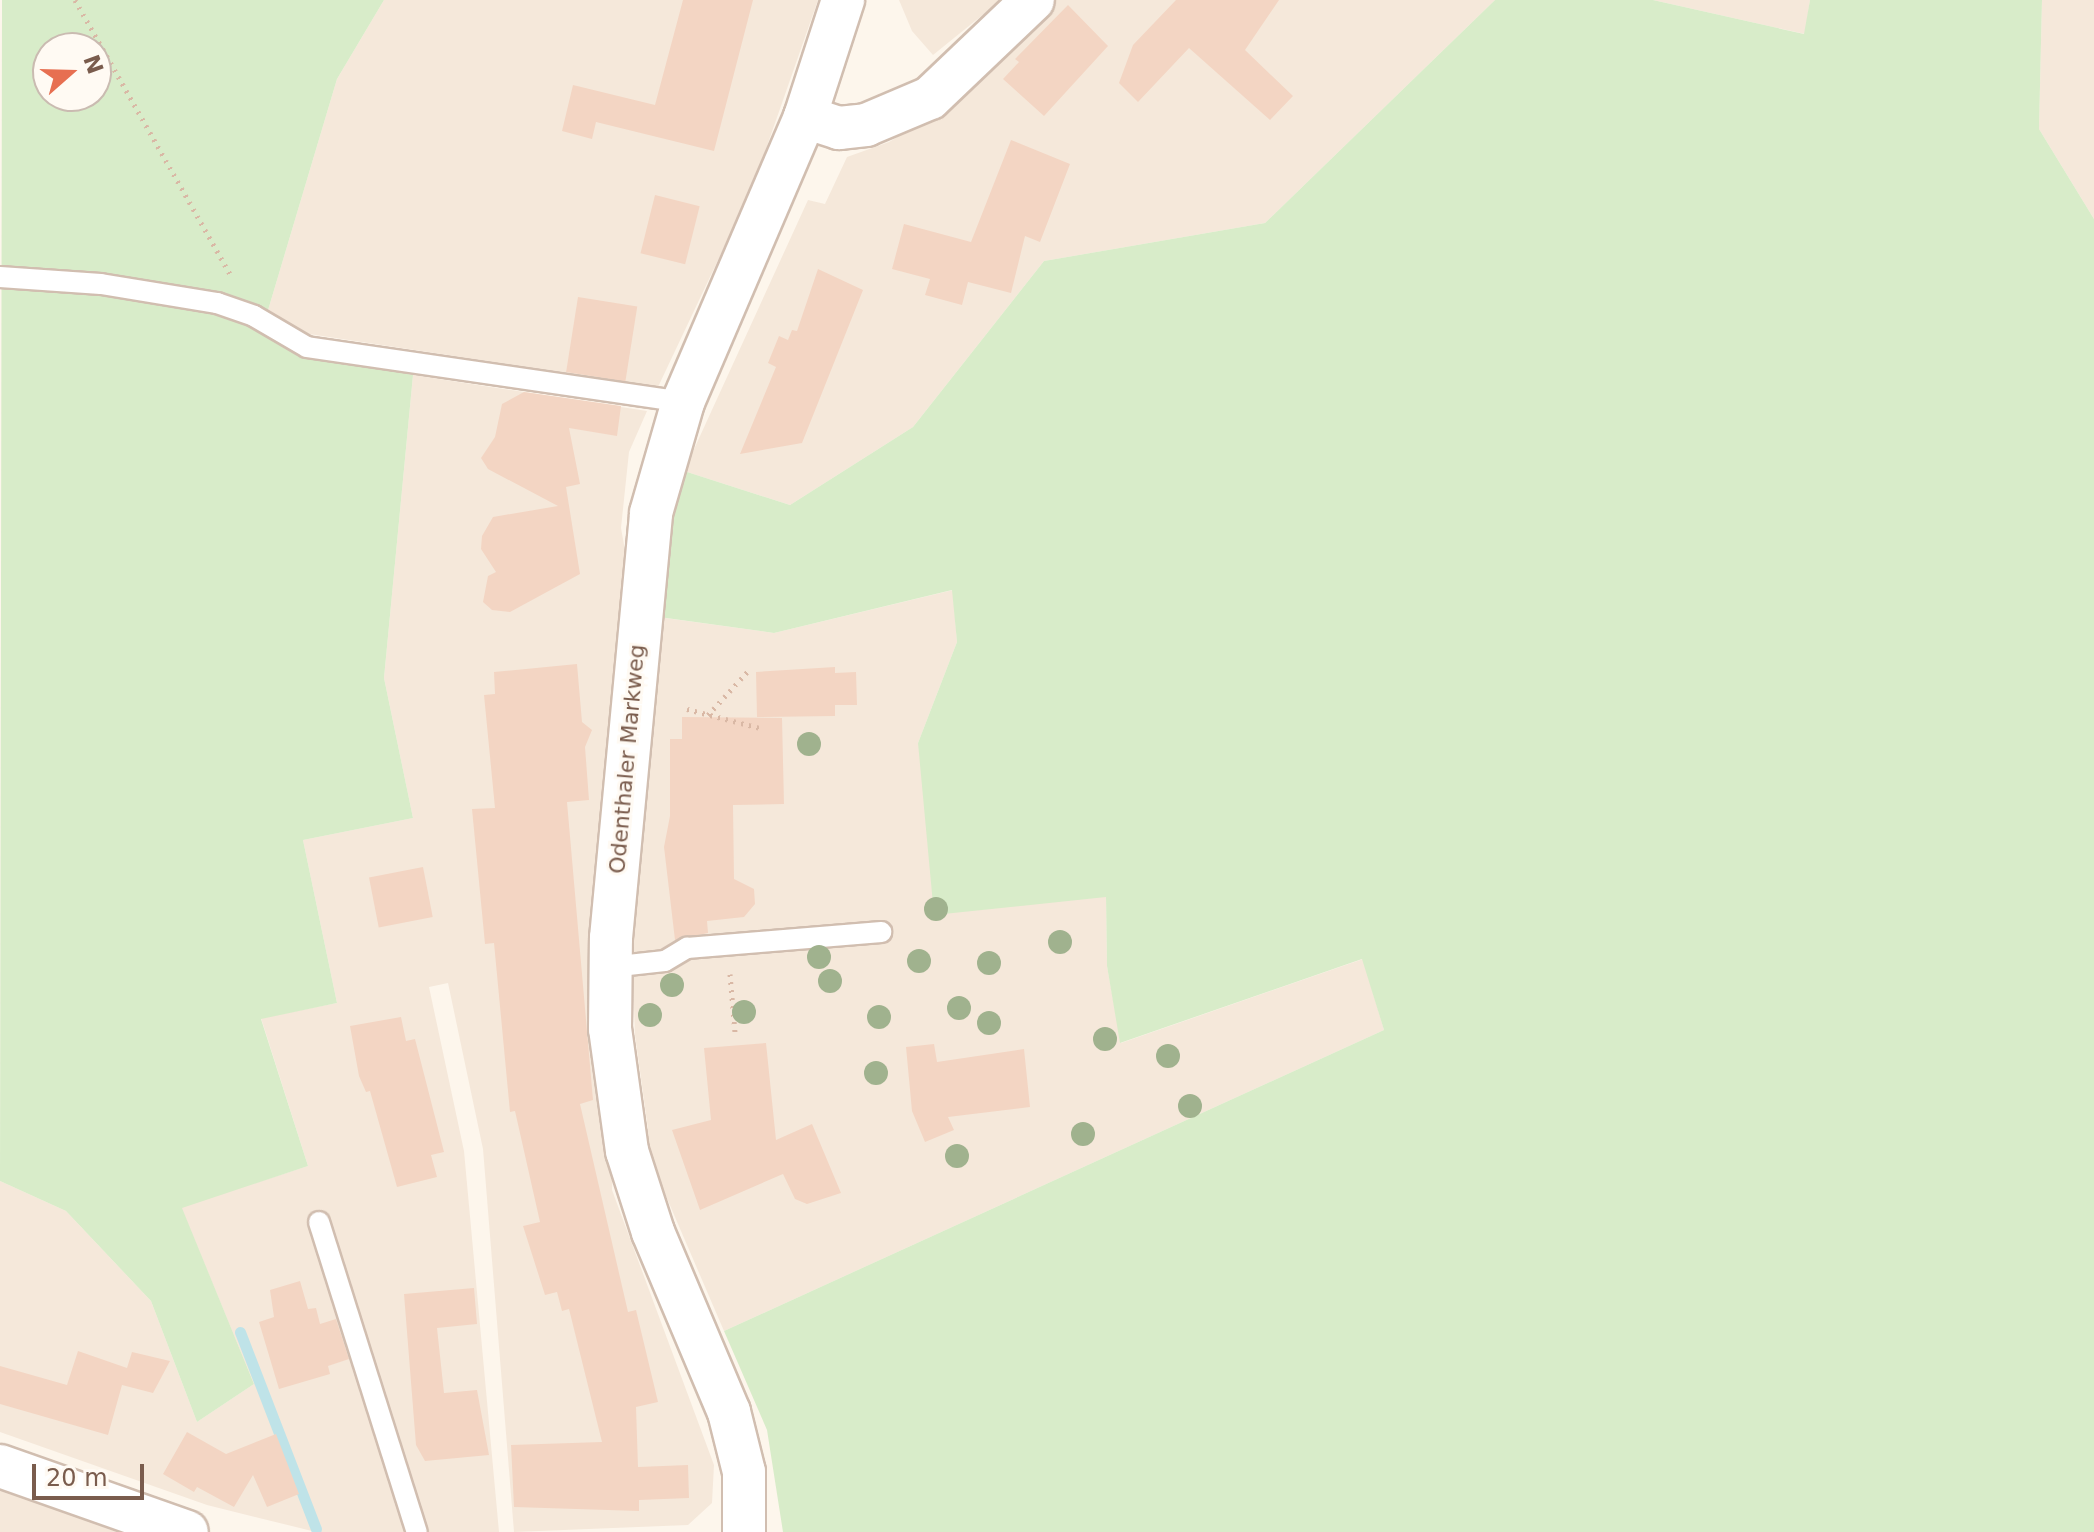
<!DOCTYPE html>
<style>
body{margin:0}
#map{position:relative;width:2094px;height:1532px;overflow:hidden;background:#fdf6ec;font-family:"DejaVu Sans",sans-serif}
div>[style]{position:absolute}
.residential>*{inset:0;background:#f5e8da}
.green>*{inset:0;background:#d8ecc9}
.stream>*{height:11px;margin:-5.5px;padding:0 5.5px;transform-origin:5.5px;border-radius:5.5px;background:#bfe3e8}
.building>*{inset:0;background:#f3d5c3;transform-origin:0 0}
.path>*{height:5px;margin-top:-2.5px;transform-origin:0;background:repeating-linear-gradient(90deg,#d9b8a5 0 2px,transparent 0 8px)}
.roads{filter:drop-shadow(2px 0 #d1beb0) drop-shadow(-2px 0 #d1beb0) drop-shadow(0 2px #d1beb0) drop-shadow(0 -2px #d1beb0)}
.service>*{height:20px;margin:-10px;padding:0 10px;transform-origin:10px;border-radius:10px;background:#fff}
.minor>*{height:42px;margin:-21px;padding:0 21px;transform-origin:21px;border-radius:21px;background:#fff}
.trees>*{width:24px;height:24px;margin:-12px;border-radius:50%;background:#a0b28e}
span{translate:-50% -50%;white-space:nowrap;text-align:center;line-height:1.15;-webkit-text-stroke:6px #fffaf3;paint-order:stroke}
.street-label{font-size:22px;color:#7a5c4d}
.north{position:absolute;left:32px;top:32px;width:80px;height:80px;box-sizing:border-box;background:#fffaf3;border:2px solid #cabbb1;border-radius:50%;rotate:70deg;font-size:22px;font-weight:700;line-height:32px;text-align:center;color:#7a5c4d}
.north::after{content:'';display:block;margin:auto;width:28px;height:36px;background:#e76f51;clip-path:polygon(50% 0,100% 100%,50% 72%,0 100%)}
.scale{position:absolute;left:32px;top:1464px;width:112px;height:36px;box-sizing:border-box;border:4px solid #7a5c4d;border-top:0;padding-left:10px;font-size:24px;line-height:28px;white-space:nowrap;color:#7a5c4d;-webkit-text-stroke:6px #fffaf3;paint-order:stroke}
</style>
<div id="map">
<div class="residential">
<div style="clip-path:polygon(384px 0,818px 0,753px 186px,658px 387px,263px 327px,337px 79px)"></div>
<div style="clip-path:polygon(899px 0,1001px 0,933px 55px,912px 31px)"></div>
<div style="clip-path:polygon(1048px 0,1495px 0,1265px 223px,1044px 261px,913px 427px,790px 505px,684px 471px,808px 200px,825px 204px,847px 157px,889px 142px,931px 117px)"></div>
<div style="clip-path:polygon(1653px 0,1810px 0,1805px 34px)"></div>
<div style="clip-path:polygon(2042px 0,2094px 0,2094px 219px,2039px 129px)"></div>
<div style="clip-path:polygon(413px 375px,647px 411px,629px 452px,621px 528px,628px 567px,612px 1190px,714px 1465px,712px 1503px,688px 1525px,514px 1532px,483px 1149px,448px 983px,429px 987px,464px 1151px,499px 1532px,316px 1532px,207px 1505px,0 1432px,0 1181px,66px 1211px,151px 1301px,197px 1422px,254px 1384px,181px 1207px,308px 1166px,261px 1018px,337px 1003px,303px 840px,413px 818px,384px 678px)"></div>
<div style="clip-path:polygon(953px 590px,957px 642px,918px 743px,1106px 897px,1107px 966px,1121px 1043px,1363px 959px,1384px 1030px,724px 1331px,638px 1131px,648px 1129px,635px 1035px,632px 949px,658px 617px,774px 633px)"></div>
<div style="clip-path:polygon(0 1490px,59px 1510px,117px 1532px,0 1532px)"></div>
</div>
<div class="green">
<div style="clip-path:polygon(evenodd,2px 0,384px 0,337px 79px,263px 327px,241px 323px,292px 350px,413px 375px,384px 678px,413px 818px,303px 840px,337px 1003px,261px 1019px,308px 1166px,182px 1208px,254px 1384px,197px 1422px,151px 1301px,66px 1211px,0 1181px,2px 0,48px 48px,96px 48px,96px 96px,48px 96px,48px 48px)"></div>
<div style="clip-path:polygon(1495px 0,1653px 0,1804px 34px,1810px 0,2042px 0,2039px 129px,2094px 219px,2094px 1532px,783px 1532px,767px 1430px,724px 1331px,1384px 1030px,1362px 959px,1120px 1043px,1107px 966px,1106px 897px,934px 915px,918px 743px,957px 642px,952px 590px,774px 633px,659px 617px,666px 546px,684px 471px,790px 505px,913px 427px,1044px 261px,1265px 223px)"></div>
</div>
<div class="stream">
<div style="left:240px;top:1332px;width:211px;rotate:68.9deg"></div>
</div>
<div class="building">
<div style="clip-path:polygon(683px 0,753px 0,714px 151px,596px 122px,592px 139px,562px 131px,573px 85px,655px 105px)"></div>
<div style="clip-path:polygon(1176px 0,1279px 0,1245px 50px,1293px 96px,1270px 120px,1189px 48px,1138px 102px,1119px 83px,1133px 45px)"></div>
<div style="clip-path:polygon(1068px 5px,1108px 46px,1044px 116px,1003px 79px,1019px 62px,1015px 59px)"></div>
<div style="clip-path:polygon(1011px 140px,1070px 164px,1040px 242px,1025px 236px,1011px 293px,968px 282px,962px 305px,925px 295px,930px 279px,892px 269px,904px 224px,971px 242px)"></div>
<div style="left:655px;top:195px;width:46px;height:60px;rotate:14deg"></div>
<div style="clip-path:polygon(818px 269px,863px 290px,802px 443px,740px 454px,776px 367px,768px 363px,779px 336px,788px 340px,792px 330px,797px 331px)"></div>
<div style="left:578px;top:297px;width:60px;height:76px;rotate:9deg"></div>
<div style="clip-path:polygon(524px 392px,621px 406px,617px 436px,569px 428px,580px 484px,566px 487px,580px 574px,510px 612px,492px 610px,483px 602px,488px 576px,496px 572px,481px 549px,482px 536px,493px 517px,558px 506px,488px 469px,481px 458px,495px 437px,502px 404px)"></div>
<div style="clip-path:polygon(577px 664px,582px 722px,592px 730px,585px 747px,589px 800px,567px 802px,593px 1100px,580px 1104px,628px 1312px,636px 1310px,658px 1402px,636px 1407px,638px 1467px,688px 1465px,689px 1498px,639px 1500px,639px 1511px,514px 1507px,511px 1445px,602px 1442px,569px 1309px,562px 1311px,557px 1292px,545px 1295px,523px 1226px,540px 1222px,515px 1111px,510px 1112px,494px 943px,485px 944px,472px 809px,495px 808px,484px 695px,495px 694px,494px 672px)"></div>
<div style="clip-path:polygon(835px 667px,835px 673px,856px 672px,857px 705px,835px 705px,835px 716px,757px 717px,756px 672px)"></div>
<div style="clip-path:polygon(682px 717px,782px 718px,784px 804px,733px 805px,734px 879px,754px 889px,755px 904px,744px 917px,707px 921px,708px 933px,675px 940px,664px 847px,670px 816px,670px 739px,682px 739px)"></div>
<div style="left:423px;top:867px;width:51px;height:55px;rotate:79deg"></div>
<div style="clip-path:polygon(401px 1017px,406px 1041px,415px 1039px,444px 1152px,431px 1155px,437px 1177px,397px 1187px,370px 1091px,366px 1092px,359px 1076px,350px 1026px)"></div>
<div style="clip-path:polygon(766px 1043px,776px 1140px,812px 1124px,841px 1193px,807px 1204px,795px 1199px,783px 1174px,700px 1210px,672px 1130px,711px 1120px,704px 1048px)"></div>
<div style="clip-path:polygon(934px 1044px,937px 1062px,1024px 1049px,1030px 1107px,948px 1117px,954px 1130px,925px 1142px,912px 1111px,906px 1047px)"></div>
<div style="clip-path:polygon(300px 1281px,308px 1309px,316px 1308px,320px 1324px,336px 1319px,349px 1359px,328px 1366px,330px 1374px,279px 1389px,259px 1322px,274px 1317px,270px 1290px)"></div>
<div style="clip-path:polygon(474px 1288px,477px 1324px,437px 1328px,444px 1393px,477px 1390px,489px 1455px,425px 1461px,416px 1445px,404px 1294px)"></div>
<div style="clip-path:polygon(78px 1351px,127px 1368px,132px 1352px,170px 1361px,153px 1393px,122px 1385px,108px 1435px,0 1404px,0 1366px,67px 1385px)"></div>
<div style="clip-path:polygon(187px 1432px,226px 1454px,276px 1434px,299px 1494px,267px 1507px,253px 1475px,234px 1507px,197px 1487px,194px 1492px,163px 1474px)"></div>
</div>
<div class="path">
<div style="left:75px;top:0;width:318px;rotate:60.5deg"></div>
<div style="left:687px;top:709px;width:75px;rotate:14.6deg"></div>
<div style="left:708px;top:715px;width:61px;rotate:-47.7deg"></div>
<div style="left:730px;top:974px;width:58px;rotate:85.1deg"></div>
</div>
<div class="roads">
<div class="service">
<div style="left:0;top:277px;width:101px;rotate:4deg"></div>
<div style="left:101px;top:284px;width:118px;rotate:9.3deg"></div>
<div style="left:217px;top:303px;width:39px;rotate:19deg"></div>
<div style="left:254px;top:316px;width:61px;rotate:30.3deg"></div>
<div style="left:307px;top:347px;width:380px;rotate:8.3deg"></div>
<div style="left:610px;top:967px;width:55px;rotate:-6.2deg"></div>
<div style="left:665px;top:961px;width:26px;rotate:-31deg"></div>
<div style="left:687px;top:948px;width:195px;rotate:-4.7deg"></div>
<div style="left:319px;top:1222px;width:325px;rotate:72.5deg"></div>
</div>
<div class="minor">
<div style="left:805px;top:117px;width:36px;rotate:18deg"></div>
<div style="left:839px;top:128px;width:27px;rotate:-6deg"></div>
<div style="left:866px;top:125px;width:69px;rotate:-22.9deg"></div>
<div style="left:930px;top:98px;width:142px;rotate:-43.6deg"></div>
<div style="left:0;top:1466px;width:198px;rotate:19.4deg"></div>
<div style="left:744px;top:1532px;width:60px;rotate:-90deg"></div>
<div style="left:744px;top:1472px;width:62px;rotate:-104deg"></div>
<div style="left:729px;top:1412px;width:195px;rotate:-112.9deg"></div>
<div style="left:653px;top:1232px;width:85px;rotate:-107.8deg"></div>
<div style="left:627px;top:1151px;width:123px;rotate:-97.9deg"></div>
<div style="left:610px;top:1029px;width:91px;rotate:-89.4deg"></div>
<div style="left:611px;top:938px;width:427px;rotate:-84.6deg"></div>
<div style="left:651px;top:513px;width:116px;rotate:-73.9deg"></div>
<div style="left:683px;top:402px;width:310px;rotate:-66.8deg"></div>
<div style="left:805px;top:117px;width:123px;rotate:-72deg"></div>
</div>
</div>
<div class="trees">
<div style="left:809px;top:744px"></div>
<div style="left:936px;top:909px"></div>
<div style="left:1060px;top:942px"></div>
<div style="left:819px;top:957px"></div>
<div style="left:919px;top:961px"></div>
<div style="left:989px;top:963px"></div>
<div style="left:830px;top:981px"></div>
<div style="left:672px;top:985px"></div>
<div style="left:959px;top:1008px"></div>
<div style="left:744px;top:1012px"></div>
<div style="left:650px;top:1015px"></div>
<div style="left:879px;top:1017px"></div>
<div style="left:989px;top:1023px"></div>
<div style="left:1105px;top:1039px"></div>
<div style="left:1168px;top:1056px"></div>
<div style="left:876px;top:1073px"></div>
<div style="left:1190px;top:1106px"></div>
<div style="left:1083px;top:1134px"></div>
<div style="left:957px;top:1156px"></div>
</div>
<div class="street-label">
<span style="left:627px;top:759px;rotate:-85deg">Odenthaler Markweg</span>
</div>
<div class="north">N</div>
<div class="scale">20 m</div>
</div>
